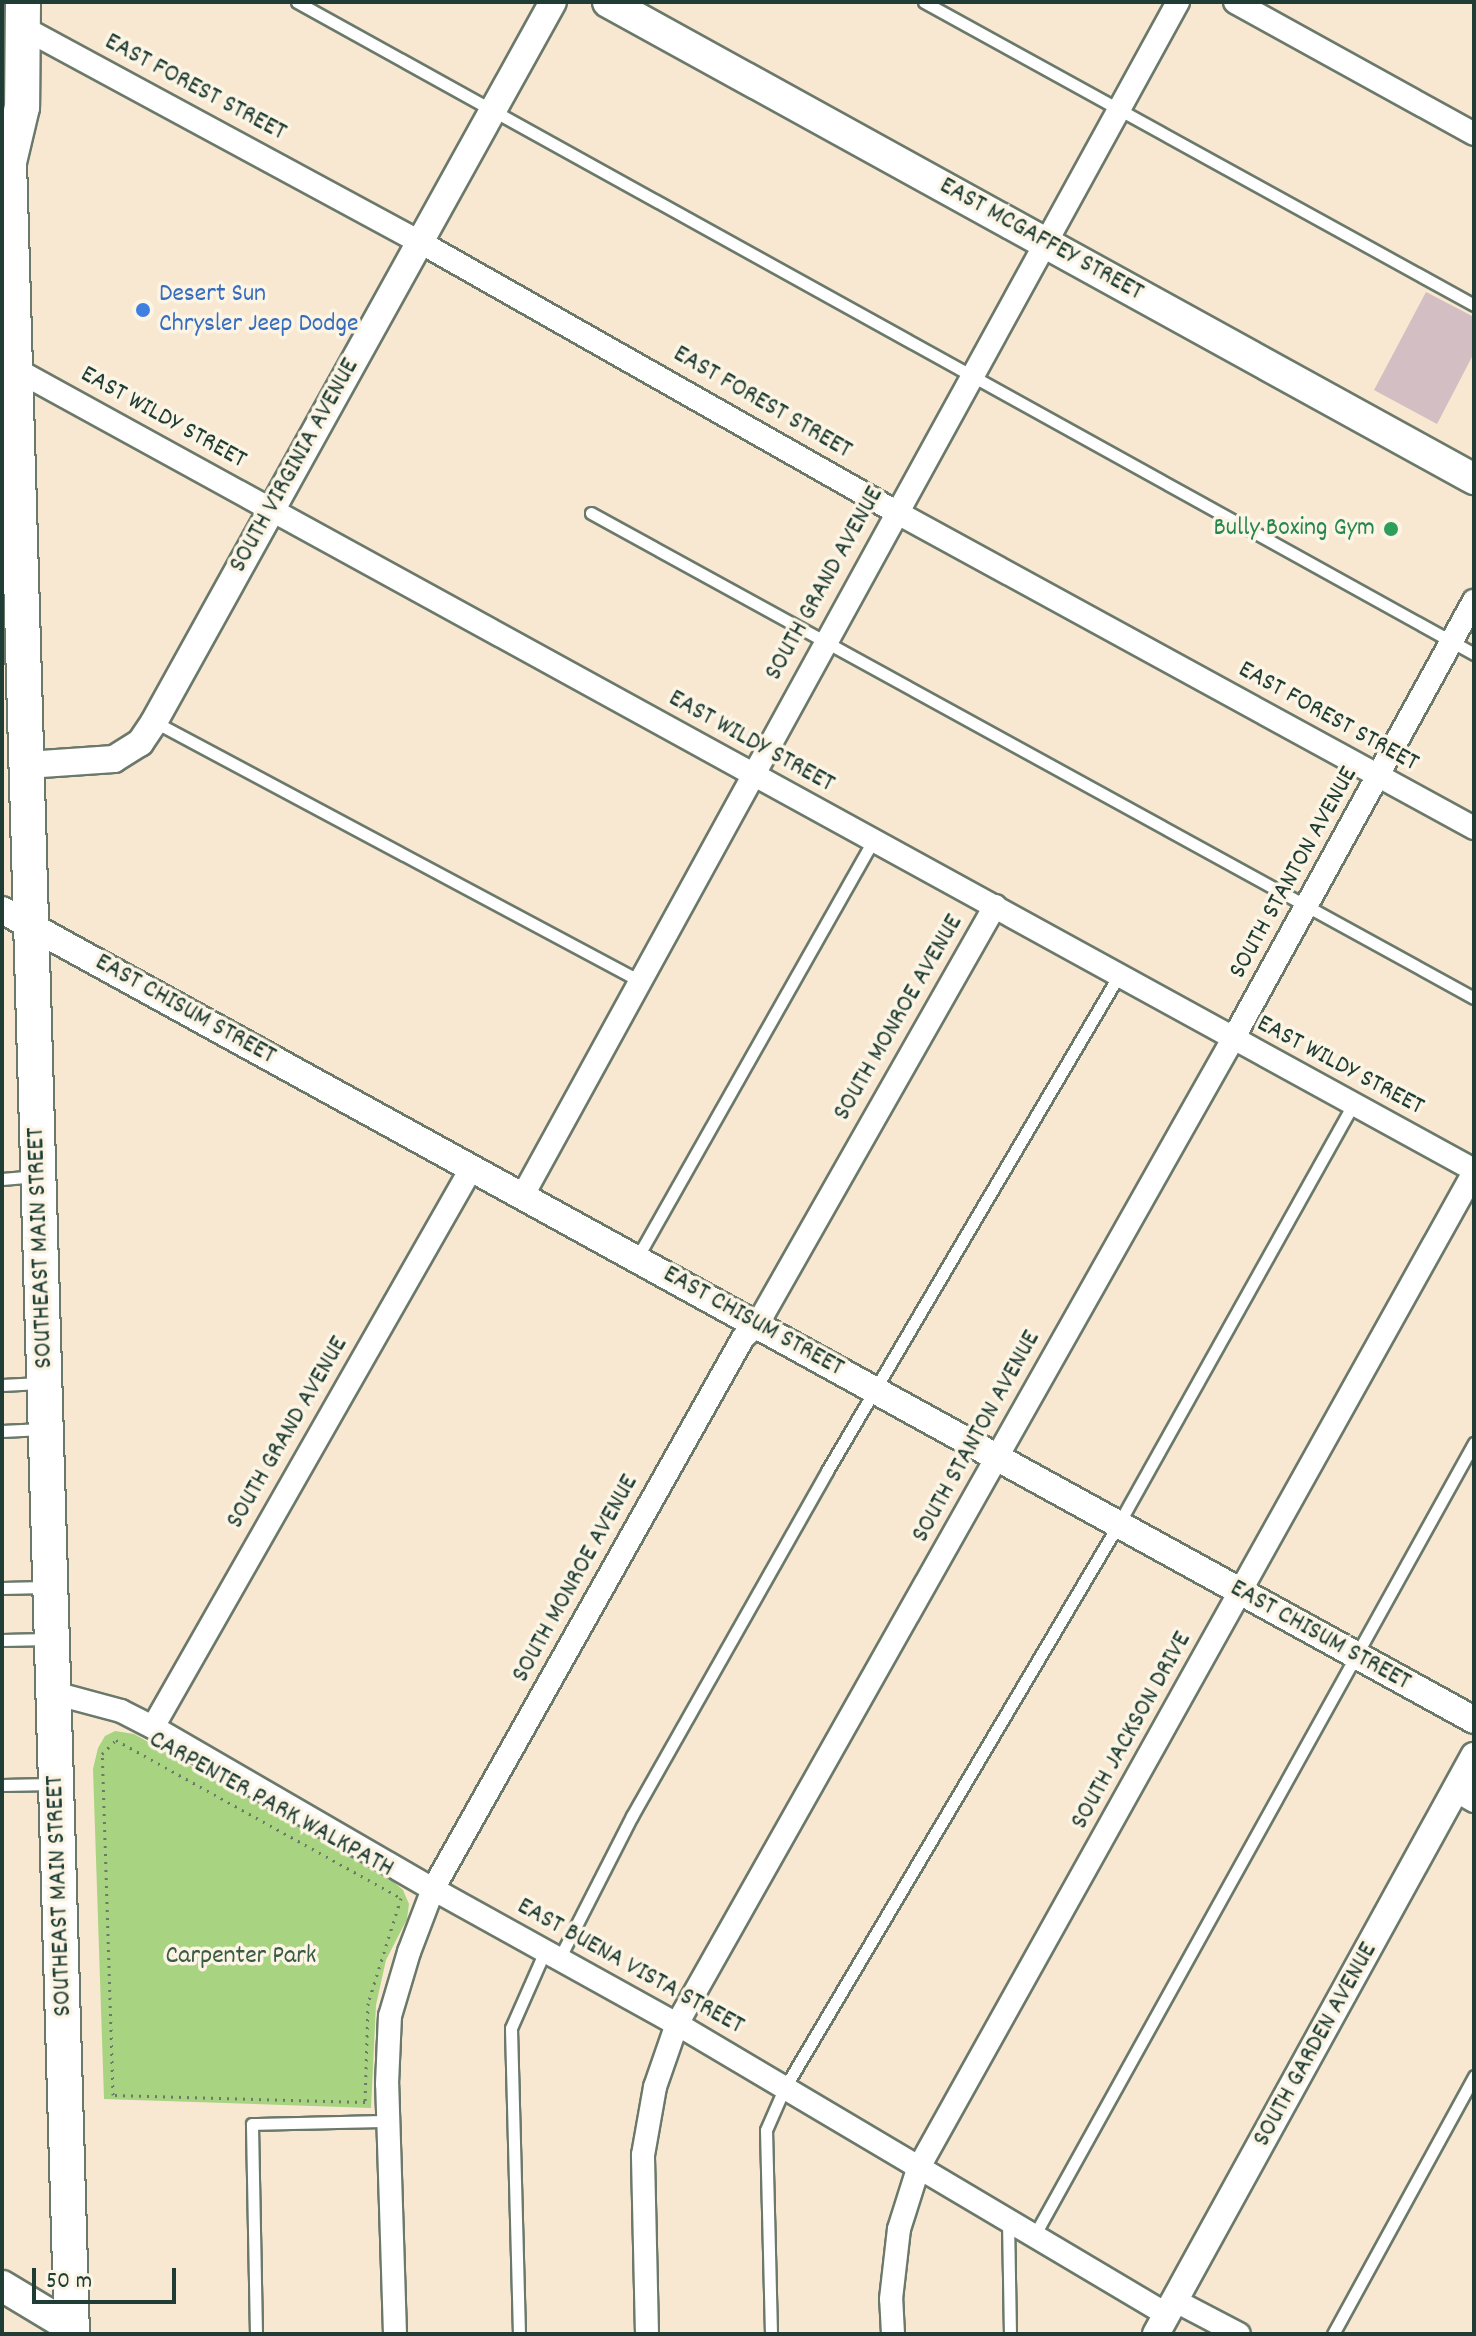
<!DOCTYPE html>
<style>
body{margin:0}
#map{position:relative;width:1476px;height:2336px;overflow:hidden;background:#f8e8d1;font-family:Dekko,sans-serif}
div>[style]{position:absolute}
.industrial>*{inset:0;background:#d2bec3}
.green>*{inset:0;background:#a8d380}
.path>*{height:3px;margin-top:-1.5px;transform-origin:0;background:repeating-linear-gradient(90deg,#6b796b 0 2px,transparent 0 8px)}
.roads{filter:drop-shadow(2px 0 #6b796b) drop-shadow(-2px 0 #6b796b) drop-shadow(0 2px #6b796b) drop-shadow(0 -2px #6b796b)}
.service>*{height:11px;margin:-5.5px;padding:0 5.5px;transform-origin:5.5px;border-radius:5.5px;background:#fff}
.minor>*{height:22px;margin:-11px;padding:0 11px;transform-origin:11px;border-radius:11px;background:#fff}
.tertiary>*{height:26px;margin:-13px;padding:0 13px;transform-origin:13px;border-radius:13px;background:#fff}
.secondary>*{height:30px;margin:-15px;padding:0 15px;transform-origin:15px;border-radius:15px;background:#fff}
.primary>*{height:34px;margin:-17px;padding:0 17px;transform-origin:17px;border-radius:17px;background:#fff}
.dots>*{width:22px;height:22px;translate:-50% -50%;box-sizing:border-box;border:4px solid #fcf5e5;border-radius:50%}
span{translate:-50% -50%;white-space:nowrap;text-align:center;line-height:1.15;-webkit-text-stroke:7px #fcf5e5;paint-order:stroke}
.street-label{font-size:26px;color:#1f3d34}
.shop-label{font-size:26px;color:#366cbe}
.left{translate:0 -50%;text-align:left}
.leisure-label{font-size:26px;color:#27864d}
.right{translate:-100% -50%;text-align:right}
.park-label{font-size:26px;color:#3a5b43}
.frame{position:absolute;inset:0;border:4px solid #1f3d34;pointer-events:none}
.scale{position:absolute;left:32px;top:2268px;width:144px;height:36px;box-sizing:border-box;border:4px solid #1f3d34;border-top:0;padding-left:10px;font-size:24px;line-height:28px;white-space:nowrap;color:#1f3d34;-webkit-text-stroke:6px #fcf5e5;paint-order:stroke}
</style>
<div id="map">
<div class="industrial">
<div style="clip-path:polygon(1426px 292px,1474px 317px,1474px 353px,1437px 424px,1374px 390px)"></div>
</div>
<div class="green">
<div style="clip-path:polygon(115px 1731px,134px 1734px,389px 1878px,403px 1890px,409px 1904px,407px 1919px,386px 1960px,376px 2005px,371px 2108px,104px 2099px,93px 1769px,98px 1748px,105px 1736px)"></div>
</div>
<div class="path">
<div style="left:116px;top:1740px;width:326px;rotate:29deg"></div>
<div style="left:401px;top:1898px;width:110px;rotate:107.4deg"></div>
<div style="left:368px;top:2003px;width:99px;rotate:91.7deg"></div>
<div style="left:365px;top:2102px;width:252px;rotate:-178.4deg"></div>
<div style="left:113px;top:2095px;width:341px;rotate:-91.8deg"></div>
<div style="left:102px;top:1754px;width:20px;rotate:-45deg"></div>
</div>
<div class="roads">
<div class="service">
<div style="left:297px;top:2px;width:1346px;rotate:28.98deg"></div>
<div style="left:924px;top:2px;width:628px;rotate:28.85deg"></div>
<div style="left:591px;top:513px;width:1007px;rotate:28.78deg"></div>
<div style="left:155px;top:722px;width:550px;rotate:28.1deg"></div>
<div style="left:2px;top:1179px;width:32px;rotate:-5deg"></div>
<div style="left:637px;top:1258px;width:479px;rotate:-60.5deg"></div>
<div style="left:2px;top:1385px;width:38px;rotate:-3deg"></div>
<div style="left:2px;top:1431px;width:40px;rotate:-2.9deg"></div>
<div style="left:2px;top:1588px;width:43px;rotate:-1.3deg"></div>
<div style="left:2px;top:1640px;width:47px;rotate:-1.2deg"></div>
<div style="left:2px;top:1785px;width:50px;rotate:-1.1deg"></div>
<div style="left:559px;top:1959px;width:161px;rotate:-63deg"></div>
<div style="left:632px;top:1816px;width:396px;rotate:-60.5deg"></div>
<div style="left:827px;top:1471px;width:576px;rotate:-59.51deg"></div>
<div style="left:1008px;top:2220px;width:114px;rotate:89deg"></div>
<div style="left:1034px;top:2236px;width:907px;rotate:-60.98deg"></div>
<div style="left:256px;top:2334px;width:210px;rotate:-91.1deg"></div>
<div style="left:252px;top:2124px;width:136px;rotate:-1.3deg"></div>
<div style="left:519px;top:2334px;width:306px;rotate:-91.5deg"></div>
<div style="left:511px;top:2028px;width:84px;rotate:-66.2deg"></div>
<div style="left:771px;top:2334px;width:204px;rotate:-91.4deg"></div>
<div style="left:766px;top:2130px;width:45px;rotate:-66.3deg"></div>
<div style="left:784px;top:2089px;width:655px;rotate:-59.37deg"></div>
<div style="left:1118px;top:1525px;width:482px;rotate:-60.8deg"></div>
<div style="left:1333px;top:2334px;width:294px;rotate:-61.3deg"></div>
</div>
<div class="minor">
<div style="left:1235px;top:2px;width:273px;rotate:28.9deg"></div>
<div style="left:22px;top:27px;width:452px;rotate:28.4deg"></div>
<div style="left:420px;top:242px;width:547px;rotate:29.56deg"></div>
<div style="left:896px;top:512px;width:659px;rotate:28.67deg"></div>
<div style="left:6px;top:364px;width:1675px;rotate:28.77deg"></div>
<div style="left:523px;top:1195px;width:1361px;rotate:-61.23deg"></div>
<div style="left:54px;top:1693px;width:69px;rotate:15deg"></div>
<div style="left:121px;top:1711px;width:36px;rotate:27deg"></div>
<div style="left:153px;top:1727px;width:323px;rotate:30.1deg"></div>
<div style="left:433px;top:1889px;width:279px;rotate:29deg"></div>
<div style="left:677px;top:2024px;width:569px;rotate:30.67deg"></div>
<div style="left:153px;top:1727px;width:644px;rotate:-60.33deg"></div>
<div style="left:1455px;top:1790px;width:22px;rotate:30deg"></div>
<div style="left:1174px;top:2300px;width:73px;rotate:27.6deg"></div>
<div style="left:395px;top:2334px;width:250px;rotate:-91.8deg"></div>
<div style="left:387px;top:2084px;width:68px;rotate:-87.5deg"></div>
<div style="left:390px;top:2016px;width:67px;rotate:-73.5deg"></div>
<div style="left:409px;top:1952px;width:67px;rotate:-69.1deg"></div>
<div style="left:433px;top:1889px;width:632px;rotate:-60.64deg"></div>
<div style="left:743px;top:1338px;width:19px;rotate:-43deg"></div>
<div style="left:757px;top:1325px;width:482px;rotate:-60.4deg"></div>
<div style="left:647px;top:2334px;width:179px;rotate:-91.3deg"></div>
<div style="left:643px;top:2155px;width:69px;rotate:-80deg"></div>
<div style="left:655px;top:2087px;width:67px;rotate:-70.8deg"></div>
<div style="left:677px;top:2024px;width:1131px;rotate:-60.56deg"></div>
<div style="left:1233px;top:1039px;width:500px;rotate:-61.2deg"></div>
<div style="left:893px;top:2334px;width:35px;rotate:-93deg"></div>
<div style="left:891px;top:2299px;width:70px;rotate:-83.5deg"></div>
<div style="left:899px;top:2229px;width:63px;rotate:-72.4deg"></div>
<div style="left:918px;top:2169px;width:1142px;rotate:-60.85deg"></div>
</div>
<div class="tertiary">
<div style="left:27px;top:765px;width:87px;rotate:-3.9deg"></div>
<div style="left:114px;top:759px;width:31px;rotate:-32deg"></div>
<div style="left:140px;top:743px;width:25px;rotate:-56deg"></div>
<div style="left:154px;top:722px;width:823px;rotate:-61.01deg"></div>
<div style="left:2px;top:910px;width:1680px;rotate:28.82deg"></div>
<div style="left:1156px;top:2334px;width:660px;rotate:-61.18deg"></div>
</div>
<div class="secondary">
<div style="left:608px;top:2px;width:989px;rotate:28.85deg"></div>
<div style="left:2px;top:2286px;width:82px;rotate:31deg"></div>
</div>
<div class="primary">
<div style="left:23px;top:2px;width:105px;rotate:90.5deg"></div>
<div style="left:22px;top:107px;width:57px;rotate:103.3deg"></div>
<div style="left:9px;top:162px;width:2173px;rotate:88.34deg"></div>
</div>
</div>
<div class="dots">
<div style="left:143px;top:310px;background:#3f7fe0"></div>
<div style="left:1391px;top:529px;background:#2e9e5b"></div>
</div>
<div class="street-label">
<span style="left:195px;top:88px;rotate:28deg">EAST FOREST STREET</span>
<span style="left:1041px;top:240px;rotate:29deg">EAST MCGAFFEY STREET</span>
<span style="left:762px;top:403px;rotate:30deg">EAST FOREST STREET</span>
<span style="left:163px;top:418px;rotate:29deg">EAST WILDY STREET</span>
<span style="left:295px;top:466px;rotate:-61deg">SOUTH VIRGINIA AVENUE</span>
<span style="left:825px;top:584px;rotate:-61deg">SOUTH GRAND AVENUE</span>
<span style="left:1328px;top:717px;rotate:29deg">EAST FOREST STREET</span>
<span style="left:751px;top:742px;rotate:29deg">EAST WILDY STREET</span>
<span style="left:1294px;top:873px;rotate:-61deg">SOUTH STANTON AVENUE</span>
<span style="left:185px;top:1010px;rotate:29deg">EAST CHISUM STREET</span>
<span style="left:899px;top:1018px;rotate:-60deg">SOUTH MONROE AVENUE</span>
<span style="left:1340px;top:1066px;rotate:28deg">EAST WILDY STREET</span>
<span style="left:41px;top:1248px;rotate:-92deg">SOUTHEAST MAIN STREET</span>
<span style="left:753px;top:1322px;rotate:29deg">EAST CHISUM STREET</span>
<span style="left:288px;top:1433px;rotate:-60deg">SOUTH GRAND AVENUE</span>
<span style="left:977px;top:1437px;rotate:-61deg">SOUTH STANTON AVENUE</span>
<span style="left:576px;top:1579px;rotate:-61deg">SOUTH MONROE AVENUE</span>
<span style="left:1320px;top:1636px;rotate:29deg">EAST CHISUM STREET</span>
<span style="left:1132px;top:1731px;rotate:-61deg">SOUTH JACKSON DRIVE</span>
<span style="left:271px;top:1805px;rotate:29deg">CARPENTER PARK WALKPATH</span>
<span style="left:60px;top:1896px;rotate:-92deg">SOUTHEAST MAIN STREET</span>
<span style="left:630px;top:1967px;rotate:29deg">EAST BUENA VISTA STREET</span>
<span style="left:1316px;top:2045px;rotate:-61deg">SOUTH GARDEN AVENUE</span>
</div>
<div class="shop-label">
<span class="left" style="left:159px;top:310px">Desert Sun<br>Chrysler Jeep Dodge</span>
</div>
<div class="leisure-label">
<span class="right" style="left:1375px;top:529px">Bully Boxing Gym</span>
</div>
<div class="park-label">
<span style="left:241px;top:1957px">Carpenter Park</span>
</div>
<div class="frame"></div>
<div class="scale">50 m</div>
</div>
